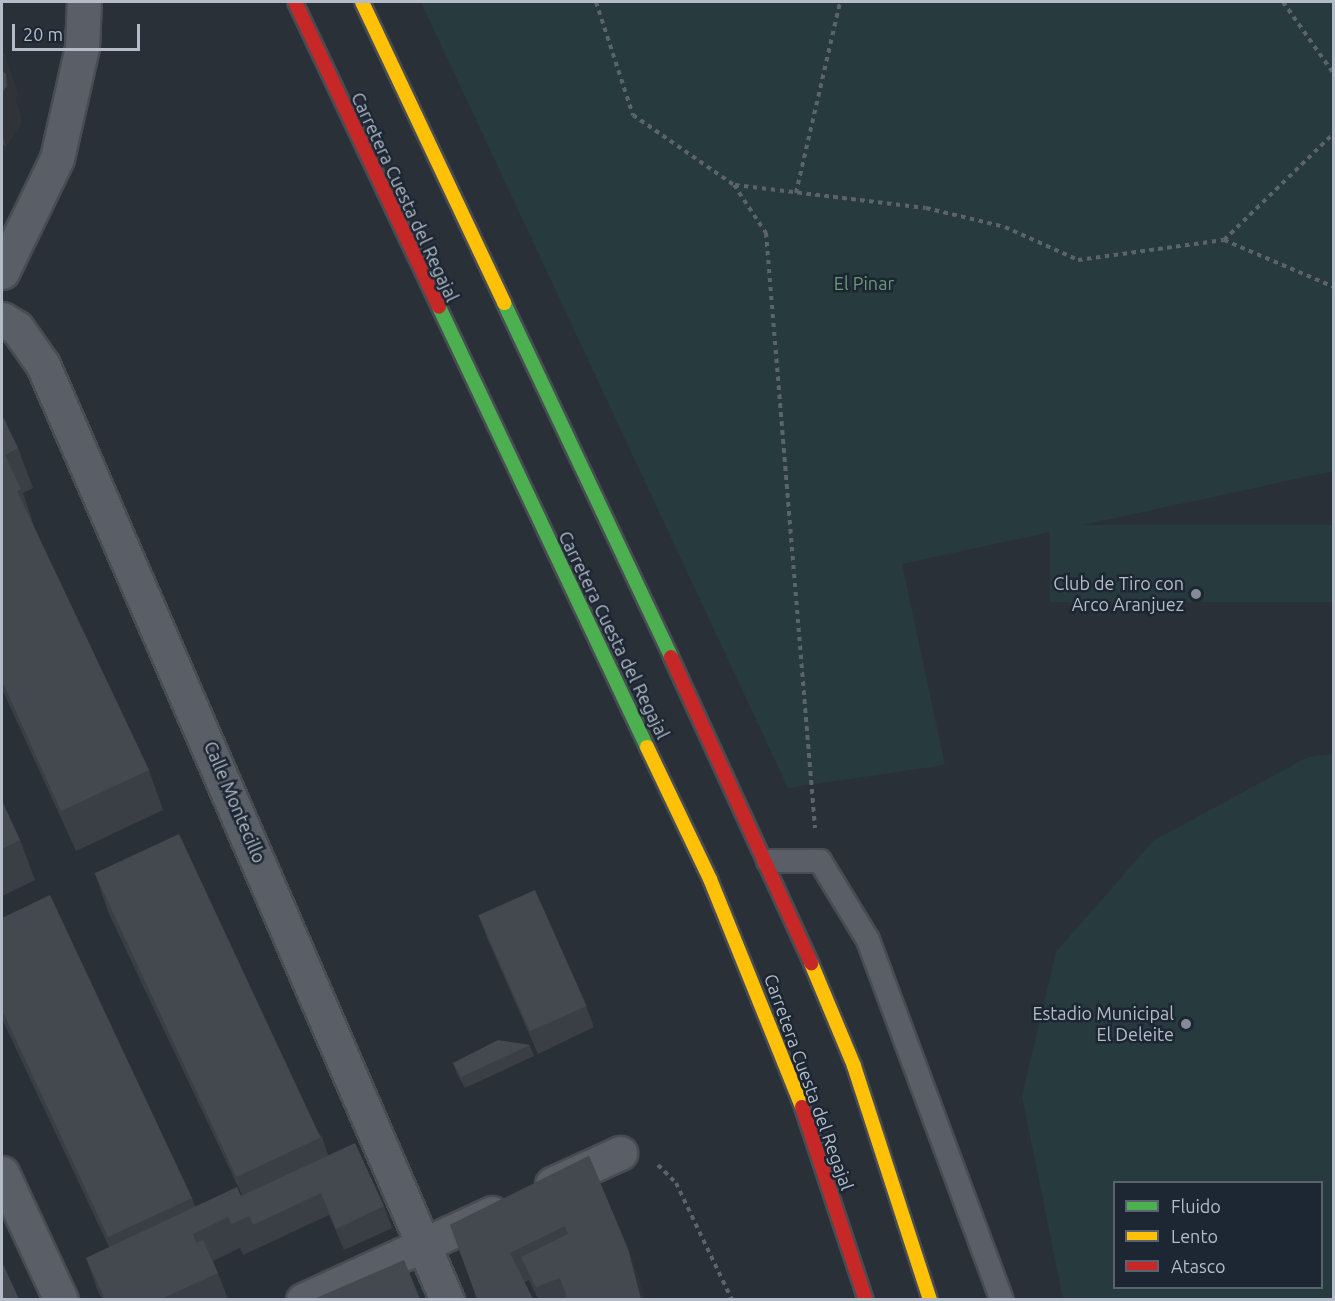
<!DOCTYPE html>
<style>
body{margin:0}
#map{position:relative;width:1335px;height:1301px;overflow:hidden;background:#2a3038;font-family:Ubuntu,sans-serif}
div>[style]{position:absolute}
.green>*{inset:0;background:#273a3e;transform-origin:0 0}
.path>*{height:4px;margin-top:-2px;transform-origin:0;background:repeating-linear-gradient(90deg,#5d636a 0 4.5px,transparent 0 9px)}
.roads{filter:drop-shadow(2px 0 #484c53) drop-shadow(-2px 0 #484c53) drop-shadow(0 2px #484c53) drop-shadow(0 -2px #484c53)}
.lane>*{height:22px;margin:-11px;padding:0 11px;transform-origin:11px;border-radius:11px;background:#5a5e66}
.street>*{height:33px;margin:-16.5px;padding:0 16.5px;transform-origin:16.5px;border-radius:16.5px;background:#5a5e66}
.fast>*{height:14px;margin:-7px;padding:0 7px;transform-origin:7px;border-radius:7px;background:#4caf50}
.slow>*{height:14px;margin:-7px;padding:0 7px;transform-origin:7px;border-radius:7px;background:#ffc107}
.jam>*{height:14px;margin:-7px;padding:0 7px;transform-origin:7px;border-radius:7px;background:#c62828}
.wall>*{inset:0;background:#3a3f45}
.shaded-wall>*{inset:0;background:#303338}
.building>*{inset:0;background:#444950;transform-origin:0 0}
.dots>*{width:16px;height:16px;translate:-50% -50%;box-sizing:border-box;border:3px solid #1d2633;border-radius:50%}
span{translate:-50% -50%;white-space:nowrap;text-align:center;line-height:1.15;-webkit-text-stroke:5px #1d2633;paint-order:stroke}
.street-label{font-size:18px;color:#b4bcc9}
.park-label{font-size:18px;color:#6b9a76}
.poi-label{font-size:18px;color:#b4bcc9}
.right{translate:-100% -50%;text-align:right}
.frame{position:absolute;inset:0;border:3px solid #b4bcc9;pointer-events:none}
.legend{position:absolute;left:1113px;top:1181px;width:210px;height:108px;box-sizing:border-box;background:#1d2633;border:2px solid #59626f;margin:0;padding:8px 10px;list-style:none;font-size:18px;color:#b4bcc9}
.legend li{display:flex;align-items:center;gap:12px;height:30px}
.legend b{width:30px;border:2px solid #59626f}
.scale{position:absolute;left:12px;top:24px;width:128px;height:27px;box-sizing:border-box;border:3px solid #b4bcc9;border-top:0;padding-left:8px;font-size:18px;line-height:21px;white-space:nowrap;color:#b4bcc9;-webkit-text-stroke:4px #1d2633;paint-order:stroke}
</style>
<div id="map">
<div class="green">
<div style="clip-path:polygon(421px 2px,1333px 2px,1333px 471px,902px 564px,945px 765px,788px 788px)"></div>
<div style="left:1333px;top:525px;width:77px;height:283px;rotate:90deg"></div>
<div style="clip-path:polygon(evenodd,1333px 754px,1333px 1299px,1063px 1299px,1022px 1096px,1056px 952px,1153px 841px,1308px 757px,1333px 754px,1114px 1182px,1322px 1182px,1322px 1288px,1114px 1288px,1114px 1182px)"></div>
</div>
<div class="path">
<div style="left:596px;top:2px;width:119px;rotate:71.9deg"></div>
<div style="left:633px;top:115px;width:123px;rotate:34.7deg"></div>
<div style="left:734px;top:185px;width:58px;rotate:56.3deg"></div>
<div style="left:766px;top:233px;width:597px;rotate:85.29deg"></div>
<div style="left:1283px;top:2px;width:88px;rotate:54.7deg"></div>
<div style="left:735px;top:185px;width:192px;rotate:6.9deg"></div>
<div style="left:926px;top:208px;width:81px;rotate:13.5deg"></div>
<div style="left:1005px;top:227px;width:80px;rotate:24.3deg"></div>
<div style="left:1078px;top:260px;width:147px;rotate:-7.8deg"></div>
<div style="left:1224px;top:240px;width:153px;rotate:-44.2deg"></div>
<div style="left:796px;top:193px;width:196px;rotate:-77deg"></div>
<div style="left:1224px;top:240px;width:120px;rotate:23.1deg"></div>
<div style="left:658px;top:1165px;width:25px;rotate:45deg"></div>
<div style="left:676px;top:1183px;width:130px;rotate:64.4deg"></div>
</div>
<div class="roads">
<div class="lane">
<div style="left:768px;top:861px;width:52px"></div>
<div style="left:820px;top:861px;width:92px;rotate:58.7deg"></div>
<div style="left:868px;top:940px;width:384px;rotate:69.6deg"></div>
</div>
<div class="street">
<div style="left:2px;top:272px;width:127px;rotate:-64.2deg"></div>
<div style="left:57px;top:158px;width:114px;rotate:-77.3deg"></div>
<div style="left:82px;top:47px;width:45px;rotate:-87.5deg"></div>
<div style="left:2px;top:319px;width:17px;rotate:31deg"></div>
<div style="left:17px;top:328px;width:45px;rotate:54.9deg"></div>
<div style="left:43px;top:365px;width:1019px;rotate:66.63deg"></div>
<div style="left:2px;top:1173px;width:140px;rotate:65.1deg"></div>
<div style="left:552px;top:1184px;width:75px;rotate:-24.5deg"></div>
<div style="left:303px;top:1300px;width:208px;rotate:-24.7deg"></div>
</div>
<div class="fast">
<div style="left:504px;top:303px;width:391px;rotate:64.7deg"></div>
<div style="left:439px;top:307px;width:487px;rotate:64.7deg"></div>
</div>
<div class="slow">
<div style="left:362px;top:2px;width:333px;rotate:64.7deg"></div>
<div style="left:647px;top:747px;width:146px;rotate:64.5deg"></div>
<div style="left:710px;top:879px;width:246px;rotate:68deg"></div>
<div style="left:811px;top:963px;width:112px;rotate:67.3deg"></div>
<div style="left:854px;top:1066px;width:246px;rotate:72deg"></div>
</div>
<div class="jam">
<div style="left:295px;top:2px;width:337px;rotate:64.7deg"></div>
<div style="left:671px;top:657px;width:337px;rotate:65.4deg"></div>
<div style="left:802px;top:1107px;width:203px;rotate:71.7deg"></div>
</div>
</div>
<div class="wall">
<div style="clip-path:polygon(2px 53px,4px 54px,18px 94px,15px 100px,20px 113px,21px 125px,6px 146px,2px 145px)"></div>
<div style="clip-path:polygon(2px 418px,18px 448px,33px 488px,23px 493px,35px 529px,149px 770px,163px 810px,76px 851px,2px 689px)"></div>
<div style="clip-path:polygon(2px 801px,20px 840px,35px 880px,2px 896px)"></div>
<div style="clip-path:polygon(95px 874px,322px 1137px,328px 1155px,384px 1206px,392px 1228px,344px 1250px,329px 1215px,243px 1255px,240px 1248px,213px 1261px,228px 1299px,102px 1299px,97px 1289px,86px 1258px,109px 1247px,2px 1019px,2px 918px,192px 1198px,195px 1206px,242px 1195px,109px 914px)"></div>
<div style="clip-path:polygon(479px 916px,586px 1006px,594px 1027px,538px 1054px,487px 938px)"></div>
<div style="clip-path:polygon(530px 1045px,534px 1056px,465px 1088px,457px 1074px,453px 1063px)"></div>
<div style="clip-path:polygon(589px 1156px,628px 1249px,639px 1280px,644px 1299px,538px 1299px,529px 1280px,525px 1282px,450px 1225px)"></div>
</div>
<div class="shaded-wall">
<div style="clip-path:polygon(4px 54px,18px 94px,15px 100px,20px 113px,21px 125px,6px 146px,2px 135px,2px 58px)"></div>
<div style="clip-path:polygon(628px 1249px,639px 1280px,644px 1299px,641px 1299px)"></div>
</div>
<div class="building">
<div style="clip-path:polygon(2px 71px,6px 74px,7px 86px,2px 93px)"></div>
<div style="clip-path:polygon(3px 417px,18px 448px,5px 455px,21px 489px,17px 491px,149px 770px,61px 811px,2px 681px,2px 418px)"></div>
<div style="clip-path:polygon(2px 801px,20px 840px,2px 849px)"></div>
<div style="left:179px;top:834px;width:335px;height:93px;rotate:65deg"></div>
<div style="left:535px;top:890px;width:127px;height:62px;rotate:66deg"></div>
<div style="clip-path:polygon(50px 895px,192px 1198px,108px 1237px,2px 1010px,2px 918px)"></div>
<div style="clip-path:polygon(498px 1040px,530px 1045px,461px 1077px,453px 1063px)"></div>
<div style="clip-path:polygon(355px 1143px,384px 1206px,336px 1229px,321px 1193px,253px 1225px,241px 1196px)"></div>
<div style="clip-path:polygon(589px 1156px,628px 1249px,641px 1299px,560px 1299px,567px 1297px,560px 1278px,536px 1287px,521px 1257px,568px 1234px,565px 1226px,510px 1253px,533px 1299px,477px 1299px,450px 1225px)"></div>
<div style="clip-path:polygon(237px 1187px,250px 1216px,231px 1224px,228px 1217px,193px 1234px,196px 1243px,203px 1240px,218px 1273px,161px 1299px,105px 1299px,86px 1258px)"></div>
<div style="clip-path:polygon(404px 1260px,420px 1299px,314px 1299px)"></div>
<div style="clip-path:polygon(2px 1262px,19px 1299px,2px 1299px)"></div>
</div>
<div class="dots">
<div style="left:1196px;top:594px;background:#848b96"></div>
<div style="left:1186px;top:1024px;background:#848b96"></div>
</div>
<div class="street-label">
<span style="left:405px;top:197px;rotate:65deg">Carretera Cuesta del Regajal</span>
<span style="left:614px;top:635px;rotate:64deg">Carretera Cuesta del Regajal</span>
<span style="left:235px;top:802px;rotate:67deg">Calle Montecillo</span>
<span style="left:809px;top:1082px;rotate:70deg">Carretera Cuesta del Regajal</span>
</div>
<div class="park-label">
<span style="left:864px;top:283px">El Pinar</span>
</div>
<div class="poi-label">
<span class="right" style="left:1184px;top:594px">Club de Tiro con<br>Arco Aranjuez</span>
<span class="right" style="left:1174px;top:1024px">Estadio Municipal<br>El Deleite</span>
</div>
<div class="frame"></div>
<ul class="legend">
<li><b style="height:8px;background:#4caf50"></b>Fluido</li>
<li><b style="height:8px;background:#ffc107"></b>Lento</li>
<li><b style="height:8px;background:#c62828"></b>Atasco</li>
</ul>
<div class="scale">20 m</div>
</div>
